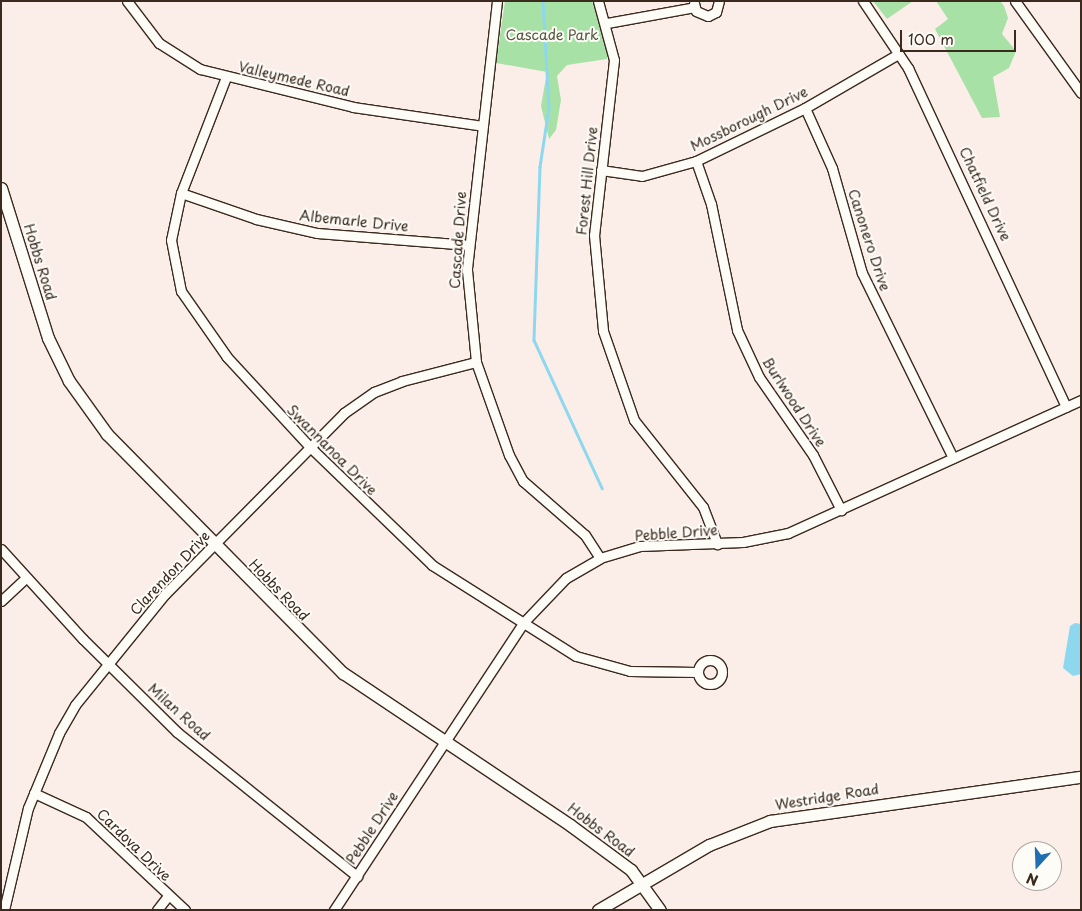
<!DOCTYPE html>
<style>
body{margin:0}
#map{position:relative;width:1082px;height:911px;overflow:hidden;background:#fbeee9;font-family:"Playpen Sans",sans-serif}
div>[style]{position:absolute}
.green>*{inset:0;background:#a8e1a6}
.water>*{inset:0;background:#8ed8ef}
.stream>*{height:2.5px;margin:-1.25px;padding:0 1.25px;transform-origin:1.25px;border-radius:1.25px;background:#8ed8ef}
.roads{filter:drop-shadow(1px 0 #3b2a1e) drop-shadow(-1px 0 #3b2a1e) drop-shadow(0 1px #3b2a1e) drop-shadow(0 -1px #3b2a1e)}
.street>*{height:9px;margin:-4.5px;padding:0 4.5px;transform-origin:4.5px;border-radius:4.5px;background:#fdfcf7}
.street>.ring{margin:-4.5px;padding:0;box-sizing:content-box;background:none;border:9px solid #fdfcf7;border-radius:50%}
.secondary>*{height:11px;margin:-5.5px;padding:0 5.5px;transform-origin:5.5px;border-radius:5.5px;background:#fdfcf7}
span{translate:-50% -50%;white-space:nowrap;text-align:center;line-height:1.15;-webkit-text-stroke:4px #fdfcf7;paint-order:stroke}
.park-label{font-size:14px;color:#565840}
.street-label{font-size:14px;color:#3b2a1e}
.frame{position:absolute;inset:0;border:2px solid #3b2a1e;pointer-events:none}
.north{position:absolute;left:1012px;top:841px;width:50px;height:50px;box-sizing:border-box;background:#fdfcf7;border:1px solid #afa8a0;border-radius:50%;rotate:200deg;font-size:14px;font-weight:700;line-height:20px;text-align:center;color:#3b2a1e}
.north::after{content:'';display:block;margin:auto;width:18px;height:22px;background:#1f6fb2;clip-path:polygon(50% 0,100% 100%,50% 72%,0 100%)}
.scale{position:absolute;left:900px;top:30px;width:116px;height:22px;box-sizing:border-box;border:2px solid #3b2a1e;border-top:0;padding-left:6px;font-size:15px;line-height:18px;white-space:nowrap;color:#3b2a1e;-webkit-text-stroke:4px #fdfcf7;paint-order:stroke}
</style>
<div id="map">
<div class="green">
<div style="clip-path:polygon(505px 1px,592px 1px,607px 44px,607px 59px,567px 65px,557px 76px,561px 100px,556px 130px,549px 139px,541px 106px,547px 72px,496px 63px)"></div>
<div style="clip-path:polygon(873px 1px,913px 1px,887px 19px)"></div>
<div style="clip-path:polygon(936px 1px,1000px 1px,1004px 6px,1008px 18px,1002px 34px,1016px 51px,1009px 68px,993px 77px,1000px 117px,982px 118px,935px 29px,948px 19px)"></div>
</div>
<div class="water">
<div style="clip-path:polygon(1075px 623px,1081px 624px,1081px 674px,1073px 676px,1063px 668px,1070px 626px)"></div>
</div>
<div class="stream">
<div style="left:543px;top:1px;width:107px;rotate:86.8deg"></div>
<div style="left:549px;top:108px;width:60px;rotate:98.7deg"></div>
<div style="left:540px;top:167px;width:173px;rotate:92deg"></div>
<div style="left:534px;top:340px;width:163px;rotate:65.3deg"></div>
</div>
<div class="roads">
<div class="street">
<div style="left:127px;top:1px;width:53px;rotate:52.7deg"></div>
<div style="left:159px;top:43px;width:49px;rotate:32.4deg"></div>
<div style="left:200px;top:69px;width:158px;rotate:13.9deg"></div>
<div style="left:353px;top:107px;width:131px;rotate:8.3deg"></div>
<div style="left:497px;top:1px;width:271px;rotate:96.4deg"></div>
<div style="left:467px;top:270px;width:92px;rotate:84.4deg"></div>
<div style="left:476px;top:362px;width:99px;rotate:70.5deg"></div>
<div style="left:509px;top:455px;width:30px;rotate:62deg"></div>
<div style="left:523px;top:481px;width:82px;rotate:41.1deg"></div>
<div style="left:585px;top:535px;width:27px;rotate:57deg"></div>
<div style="left:598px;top:1px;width:61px;rotate:74.8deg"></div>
<div style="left:614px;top:60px;width:176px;rotate:96.5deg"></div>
<div style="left:594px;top:235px;width:96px;rotate:84.6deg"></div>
<div style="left:603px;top:331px;width:94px;rotate:70.8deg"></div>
<div style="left:634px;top:420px;width:111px;rotate:51.6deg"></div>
<div style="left:703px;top:507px;width:40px;rotate:69deg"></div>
<div style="left:863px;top:1px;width:81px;rotate:56.1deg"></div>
<div style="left:908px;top:68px;width:374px;rotate:65deg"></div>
<div style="left:1015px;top:1px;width:113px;rotate:54.3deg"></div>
<div style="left:694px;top:3px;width:8px;rotate:76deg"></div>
<div style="left:696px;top:11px;width:13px;rotate:23deg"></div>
<div style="left:708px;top:16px;width:9px;rotate:-27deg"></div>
<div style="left:716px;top:12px;width:11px;rotate:-75deg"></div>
<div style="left:607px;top:23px;width:89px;rotate:-10.3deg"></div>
<div style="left:226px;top:77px;width:124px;rotate:111.2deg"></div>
<div style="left:181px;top:193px;width:48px;rotate:102deg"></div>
<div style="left:171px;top:240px;width:52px;rotate:78.9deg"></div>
<div style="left:181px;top:291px;width:80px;rotate:55.1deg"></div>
<div style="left:227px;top:357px;width:124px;rotate:47.3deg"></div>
<div style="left:311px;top:448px;width:168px;rotate:44deg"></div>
<div style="left:432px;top:565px;width:170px;rotate:32.3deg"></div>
<div style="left:576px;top:656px;width:56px;rotate:15.5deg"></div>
<div style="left:630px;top:671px;width:67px;rotate:0.9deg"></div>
<div style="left:805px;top:108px;width:66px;rotate:65.8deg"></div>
<div style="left:832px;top:168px;width:109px;rotate:74.1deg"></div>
<div style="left:862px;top:273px;width:206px;rotate:63.8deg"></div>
<div style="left:696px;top:161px;width:46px;rotate:70.8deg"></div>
<div style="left:711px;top:204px;width:129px;rotate:78.3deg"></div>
<div style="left:737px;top:330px;width:52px;rotate:64.9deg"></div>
<div style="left:759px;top:377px;width:95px;rotate:55.3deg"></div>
<div style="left:813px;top:455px;width:62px;rotate:63deg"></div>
<div style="left:601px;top:170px;width:41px;rotate:8.3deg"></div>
<div style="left:642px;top:176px;width:56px;rotate:-15.5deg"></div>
<div style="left:696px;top:161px;width:121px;rotate:-25.9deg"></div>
<div style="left:805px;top:108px;width:108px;rotate:-30.1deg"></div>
<div style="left:181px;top:193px;width:79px;rotate:19.1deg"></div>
<div style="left:256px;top:219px;width:63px;rotate:12.9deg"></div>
<div style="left:317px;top:233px;width:152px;rotate:4.5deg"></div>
<div style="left:1px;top:549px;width:122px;rotate:47.7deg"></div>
<div style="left:83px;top:639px;width:132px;rotate:44.7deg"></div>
<div style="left:177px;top:732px;width:231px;rotate:38.7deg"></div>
<div style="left:1px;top:601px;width:33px;rotate:-43deg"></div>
<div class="ring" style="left:698px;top:660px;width:15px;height:15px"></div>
<div style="left:34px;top:793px;width:57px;rotate:24.8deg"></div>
<div style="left:86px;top:817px;width:136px;rotate:43.2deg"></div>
<div style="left:4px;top:910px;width:105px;rotate:-76.8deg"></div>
<div style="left:28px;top:808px;width:81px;rotate:-67.5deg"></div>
<div style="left:59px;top:733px;width:32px;rotate:-60deg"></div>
<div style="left:75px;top:705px;width:143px;rotate:-51deg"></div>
<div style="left:165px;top:594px;width:255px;rotate:-45.3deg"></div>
<div style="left:344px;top:413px;width:37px;rotate:-35deg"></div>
<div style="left:374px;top:392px;width:30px;rotate:-21deg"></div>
<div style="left:402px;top:381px;width:76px;rotate:-14.4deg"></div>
<div style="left:157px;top:910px;width:18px;rotate:-52deg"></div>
<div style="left:334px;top:910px;width:344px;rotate:-56.6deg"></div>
<div style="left:523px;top:623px;width:62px;rotate:-46.3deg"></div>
<div style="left:566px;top:578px;width:39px;rotate:-30deg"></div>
<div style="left:600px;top:558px;width:42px;rotate:-16.7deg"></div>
<div style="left:640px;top:546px;width:103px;rotate:-2.2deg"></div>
<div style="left:743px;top:542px;width:46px;rotate:-11.3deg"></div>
<div style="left:788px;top:533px;width:322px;rotate:-24.4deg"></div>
</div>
<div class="secondary">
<div style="left:1px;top:188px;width:157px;rotate:72.6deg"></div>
<div style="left:48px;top:338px;width:48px;rotate:64deg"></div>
<div style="left:69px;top:381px;width:65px;rotate:54.4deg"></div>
<div style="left:107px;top:434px;width:336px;rotate:45.4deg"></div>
<div style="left:343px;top:673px;width:273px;rotate:33.8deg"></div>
<div style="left:570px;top:825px;width:76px;rotate:36.4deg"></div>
<div style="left:631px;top:870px;width:49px;rotate:54.1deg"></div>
<div style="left:598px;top:910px;width:129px;rotate:-30.4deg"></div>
<div style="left:709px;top:845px;width:66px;rotate:-21.5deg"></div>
<div style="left:770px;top:821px;width:314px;rotate:-8.1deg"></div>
</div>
</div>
<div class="park-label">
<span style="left:552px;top:35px">Cascade Park</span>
</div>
<div class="street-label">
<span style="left:294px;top:79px;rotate:13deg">Valleymede Road</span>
<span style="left:749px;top:119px;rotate:-26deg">Mossborough Drive</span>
<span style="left:587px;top:181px;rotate:-84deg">Forest Hill Drive</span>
<span style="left:985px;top:194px;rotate:65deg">Chatfield Drive</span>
<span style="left:354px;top:221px;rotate:6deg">Albemarle Drive</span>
<span style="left:458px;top:240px;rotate:-86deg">Cascade Drive</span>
<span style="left:869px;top:240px;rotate:72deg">Canonero Drive</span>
<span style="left:40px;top:262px;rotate:73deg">Hobbs Road</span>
<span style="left:794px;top:402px;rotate:57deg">Burlwood Drive</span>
<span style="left:332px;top:450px;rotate:45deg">Swannanoa Drive</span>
<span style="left:676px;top:533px;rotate:-4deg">Pebble Drive</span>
<span style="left:170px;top:573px;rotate:-47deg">Clarendon Drive</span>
<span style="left:279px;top:590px;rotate:46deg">Hobbs Road</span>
<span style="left:179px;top:712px;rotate:42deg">Milan Road</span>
<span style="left:827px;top:797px;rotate:-9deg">Westridge Road</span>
<span style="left:372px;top:828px;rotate:-57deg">Pebble Drive</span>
<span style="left:601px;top:830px;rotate:37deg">Hobbs Road</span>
<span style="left:134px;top:845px;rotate:44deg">Cardova Drive</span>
</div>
<div class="frame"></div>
<div class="north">N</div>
<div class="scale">100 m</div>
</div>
